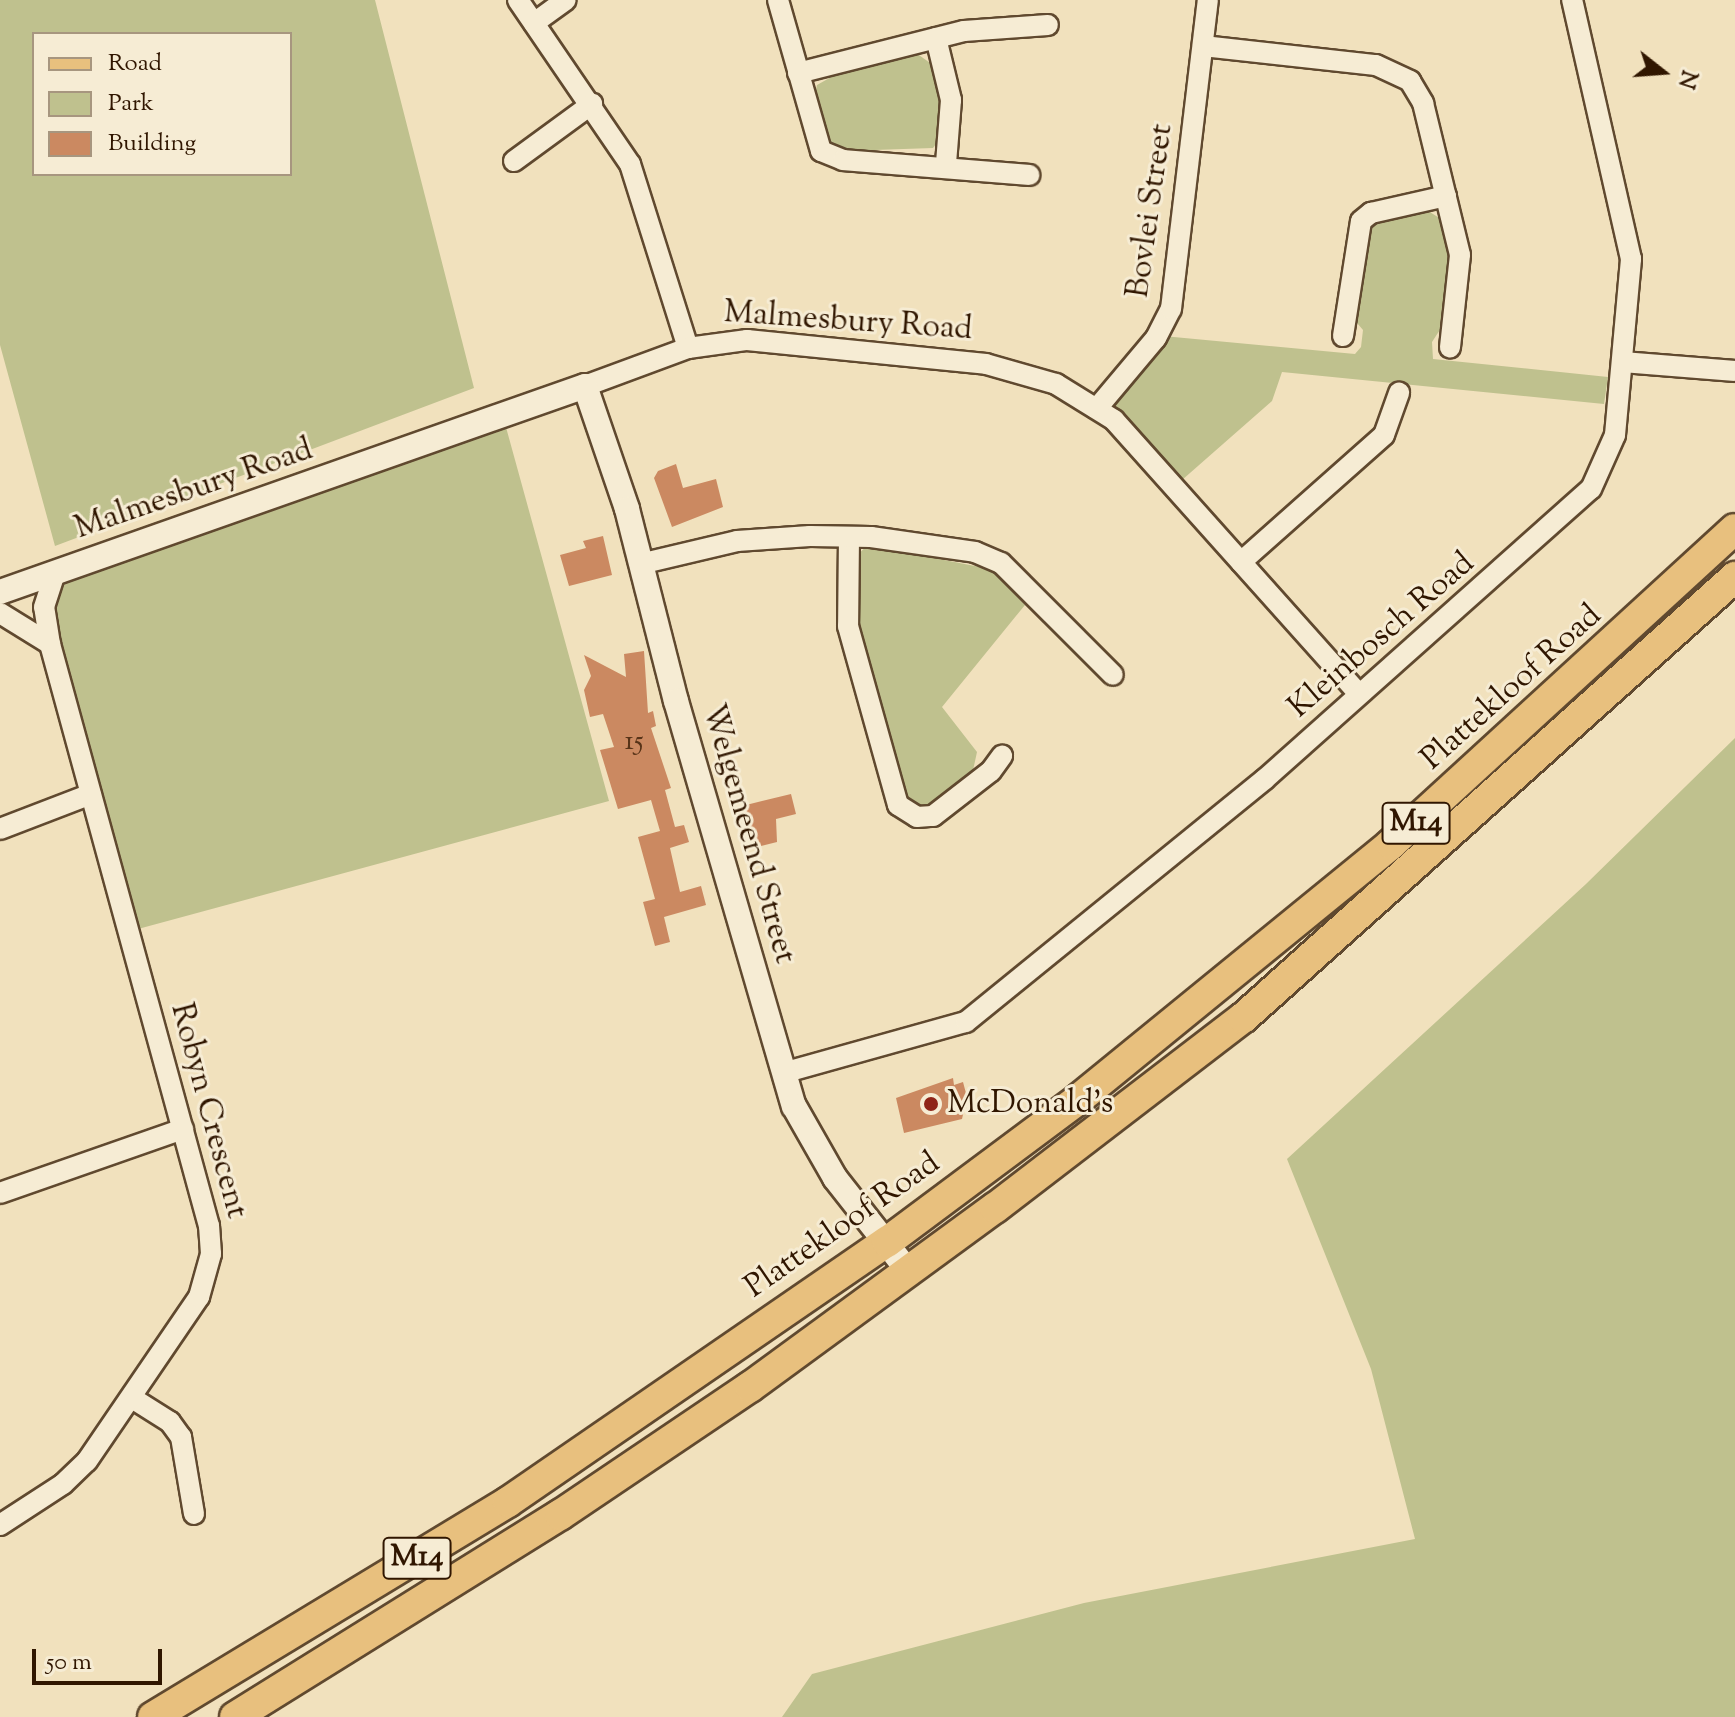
<!DOCTYPE html>
<style>
body{margin:0}
#map{position:relative;width:1735px;height:1717px;overflow:hidden;background:#f1e1bd;font-family:"Sorts Mill Goudy",serif}
div>[style]{position:absolute}
.green>*{inset:0;background:#bfc18e}
.building>*{inset:0;background:#cb8961}
.roads{filter:drop-shadow(2px 0 #60492f) drop-shadow(-2px 0 #60492f) drop-shadow(0 2px #60492f) drop-shadow(0 -2px #60492f)}
.minor>*{height:20px;margin:-10px;padding:0 10px;transform-origin:10px;border-radius:10px;background:#f6ecd4}
.tertiary>*{height:24px;margin:-12px;padding:0 12px;transform-origin:12px;border-radius:12px;background:#f6ecd4}
.primary>*{height:30px;margin:-15px;padding:0 15px;transform-origin:15px;border-radius:15px;background:#e8c07e}
.dots>*{width:22px;height:22px;translate:-50% -50%;box-sizing:border-box;border:4px solid #f6ecd4;border-radius:50%}
span{translate:-50% -50%;white-space:nowrap;text-align:center;line-height:1.15;-webkit-text-stroke:6px #f6ecd4;paint-order:stroke}
.number-label{font-size:28px;color:#573318}
.number-label span{-webkit-text-stroke-width:0}
.shield-label span{padding:2px 6px;background:#f6ecd4;border:2px solid;border-radius:6px;-webkit-text-stroke-width:0}
.shield-label{font-size:30px;color:#301600;font-weight:700}
.street-label{font-size:32px;color:#301600}
.poi-label{font-size:32px;color:#301600}
.left{translate:0 -50%;text-align:left}
.legend{position:absolute;left:32px;top:32px;width:260px;height:144px;box-sizing:border-box;background:#f6ecd4;border:2px solid #a7967f;margin:0;padding:10px 14px;list-style:none;font-size:24px;color:#301600}
.legend li{display:flex;align-items:center;gap:16px;height:40px}
.legend b{width:40px;border:2px solid #a7967f}
.north{position:absolute;left:1623px;top:32px;width:80px;height:80px;-webkit-text-stroke:6px #f6ecd4;paint-order:stroke;rotate:107deg;font-size:22px;font-weight:700;line-height:32px;text-align:center;color:#301600}
.north::after{content:'';display:block;margin:auto;width:28px;height:36px;background:#301600;clip-path:polygon(50% 0,100% 100%,50% 72%,0 100%)}
.scale{position:absolute;left:32px;top:1649px;width:130px;height:36px;box-sizing:border-box;border:4px solid #301600;border-top:0;padding-left:10px;font-size:24px;line-height:28px;white-space:nowrap;color:#301600;-webkit-text-stroke:6px #f6ecd4;paint-order:stroke}
</style>
<div id="map">
<div class="green">
<div style="clip-path:polygon(evenodd,0 0,375px 0,474px 388px,55px 546px,0 345px,0 0,34px 34px,290px 34px,290px 174px,34px 174px,34px 34px)"></div>
<div style="clip-path:polygon(916px 53px,933px 65px,943px 103px,939px 140px,933px 148px,845px 151px,828px 143px,814px 100px,817px 85px,842px 71px)"></div>
<div style="clip-path:polygon(1425px 209px,1441px 219px,1451px 260px,1445px 322px,1432px 342px,1433px 359px,1608px 377px,1604px 404px,1282px 372px,1272px 401px,1182px 480px,1111px 402px,1163px 336px,1355px 354px,1361px 347px,1363px 330px,1352px 317px,1369px 227px)"></div>
<div style="clip-path:polygon(504px 420px,609px 801px,138px 929px,57px 631px,53px 605px,60px 589px,72px 578px,231px 520px,239px 523px,325px 492px,328px 484px)"></div>
<div style="clip-path:polygon(868px 545px,990px 569px,1025px 605px,942px 707px,977px 752px,972px 775px,935px 809px,918px 809px,901px 798px,855px 629px,855px 557px)"></div>
<div style="clip-path:polygon(1735px 738px,1735px 1717px,782px 1717px,812px 1674px,1084px 1603px,1415px 1539px,1371px 1369px,1287px 1159px,1586px 884px)"></div>
</div>
<div class="building">
<div style="clip-path:polygon(676px 464px,683px 488px,716px 479px,723px 507px,672px 527px,654px 478px,658px 471px)"></div>
<div style="clip-path:polygon(603px 536px,612px 575px,569px 586px,560px 555px,586px 548px,583px 541px)"></div>
<div style="clip-path:polygon(644px 651px,648px 713px,653px 711px,656px 726px,651px 728px,671px 788px,665px 790px,675px 827px,684px 825px,689px 842px,670px 848px,680px 892px,701px 886px,706px 905px,664px 917px,670px 942px,655px 946px,643px 902px,655px 899px,638px 837px,660px 831px,651px 800px,618px 809px,600px 750px,614px 747px,603px 714px,590px 717px,584px 690px,591px 676px,584px 655px,626px 677px,624px 654px)"></div>
<div style="clip-path:polygon(791px 794px,796px 814px,776px 819px,777px 842px,757px 847px,742px 806px)"></div>
<div style="clip-path:polygon(953px 1078px,954px 1085px,963px 1082px,967px 1097px,962px 1119px,904px 1133px,896px 1098px)"></div>
</div>
<div class="roads">
<div class="minor">
<div style="left:518px;top:0;width:199px;rotate:55.7deg"></div>
<div style="left:630px;top:164px;width:193px;rotate:72.5deg"></div>
<div style="left:778px;top:0;width:157px;rotate:74.1deg"></div>
<div style="left:821px;top:151px;width:24px;rotate:22deg"></div>
<div style="left:843px;top:160px;width:187px;rotate:4.6deg"></div>
<div style="left:534px;top:23px;width:39px;rotate:-36deg"></div>
<div style="left:936px;top:38px;width:64px;rotate:76.4deg"></div>
<div style="left:951px;top:100px;width:64px;rotate:94.5deg"></div>
<div style="left:1203px;top:46px;width:174px;rotate:6.3deg"></div>
<div style="left:1376px;top:65px;width:38px;rotate:25deg"></div>
<div style="left:1410px;top:81px;width:26px;rotate:59deg"></div>
<div style="left:1423px;top:103px;width:156px;rotate:76.3deg"></div>
<div style="left:1460px;top:255px;width:93px;rotate:96.2deg"></div>
<div style="left:798px;top:73px;width:171px;rotate:-14.2deg"></div>
<div style="left:964px;top:31px;width:84px;rotate:-4.1deg"></div>
<div style="left:514px;top:161px;width:97px;rotate:-36.2deg"></div>
<div style="left:1343px;top:336px;width:116px;rotate:-81.1deg"></div>
<div style="left:1361px;top:221px;width:13px;rotate:-39deg"></div>
<div style="left:1371px;top:213px;width:77px;rotate:-12.8deg"></div>
<div style="left:1623px;top:362px;width:112px;rotate:4.6deg"></div>
<div style="left:585px;top:386px;width:110px;rotate:-20.3deg"></div>
<div style="left:688px;top:348px;width:60px;rotate:-7.7deg"></div>
<div style="left:747px;top:340px;width:240px;rotate:5.7deg"></div>
<div style="left:986px;top:364px;width:73px;rotate:15.9deg"></div>
<div style="left:1056px;top:384px;width:68px;rotate:31.8deg"></div>
<div style="left:1114px;top:420px;width:366px;rotate:48.2deg"></div>
<div style="left:1098px;top:407px;width:90px;rotate:-50deg"></div>
<div style="left:1156px;top:338px;width:33px;rotate:-63deg"></div>
<div style="left:1171px;top:309px;width:311px;rotate:-83.2deg"></div>
<div style="left:849px;top:537px;width:89px;rotate:90.6deg"></div>
<div style="left:848px;top:626px;width:186px;rotate:74.4deg"></div>
<div style="left:898px;top:805px;width:22px;rotate:32deg"></div>
<div style="left:917px;top:817px;width:16px;rotate:-4deg"></div>
<div style="left:933px;top:816px;width:73px;rotate:-37.8deg"></div>
<div style="left:991px;top:771px;width:19px;rotate:-54deg"></div>
<div style="left:1241px;top:562px;width:191px;rotate:-41.6deg"></div>
<div style="left:1384px;top:435px;width:45px;rotate:-70.3deg"></div>
<div style="left:640px;top:564px;width:100px;rotate:-13.3deg"></div>
<div style="left:737px;top:541px;width:73px;rotate:-3.9deg"></div>
<div style="left:810px;top:536px;width:61px;rotate:0.9deg"></div>
<div style="left:871px;top:537px;width:105px;rotate:8.2deg"></div>
<div style="left:975px;top:552px;width:28px;rotate:23deg"></div>
<div style="left:1001px;top:563px;width:158px;rotate:45deg"></div>
<div style="left:0;top:613px;width:59px;rotate:31.8deg"></div>
<div style="left:0;top:829px;width:97px;rotate:-21deg"></div>
<div style="left:783px;top:1073px;width:190px;rotate:-15.6deg"></div>
<div style="left:966px;top:1022px;width:385px;rotate:-39.1deg"></div>
<div style="left:1265px;top:779px;width:436px;rotate:-41.7deg"></div>
<div style="left:1591px;top:489px;width:59px;rotate:-66deg"></div>
<div style="left:1615px;top:435px;width:177px;rotate:-84.8deg"></div>
<div style="left:1631px;top:259px;width:266px;rotate:-102.8deg"></div>
<div style="left:0;top:1193px;width:194px;rotate:-19.3deg"></div>
<div style="left:132px;top:1398px;width:45px;rotate:32.3deg"></div>
<div style="left:170px;top:1422px;width:19px;rotate:54deg"></div>
<div style="left:181px;top:1437px;width:78px;rotate:80.4deg"></div>
<div style="left:0;top:1525px;width:75px;rotate:-33.1deg"></div>
<div style="left:63px;top:1484px;width:33px;rotate:-44deg"></div>
<div style="left:87px;top:1461px;width:199px;rotate:-55.7deg"></div>
<div style="left:199px;top:1297px;width:45px;rotate:-74.4deg"></div>
<div style="left:211px;top:1254px;width:28px;rotate:-94deg"></div>
<div style="left:209px;top:1226px;width:603px;rotate:-105.28deg"></div>
<div style="left:50px;top:644px;width:37px;rotate:-99deg"></div>
<div style="left:44px;top:607px;width:36px;rotate:-72deg"></div>
</div>
<div class="tertiary">
<div style="left:0;top:592px;width:620px;rotate:-19.4deg"></div>
<div style="left:585px;top:386px;width:130px;rotate:71.1deg"></div>
<div style="left:627px;top:509px;width:198px;rotate:75.7deg"></div>
<div style="left:676px;top:701px;width:422px;rotate:73.8deg"></div>
<div style="left:794px;top:1106px;width:83px;rotate:60.3deg"></div>
<div style="left:835px;top:1178px;width:120px;rotate:51.8deg"></div>
</div>
<div class="primary">
<div style="left:153px;top:1717px;width:415px;rotate:-31.2deg"></div>
<div style="left:508px;top:1502px;width:460px;rotate:-34.5deg"></div>
<div style="left:887px;top:1242px;width:241px;rotate:-36.7deg"></div>
<div style="left:1080px;top:1098px;width:402px;rotate:-39.2deg"></div>
<div style="left:1391px;top:844px;width:466px;rotate:-42.5deg"></div>
<div style="left:235px;top:1717px;width:383px;rotate:-31.9deg"></div>
<div style="left:560px;top:1515px;width:229px;rotate:-34deg"></div>
<div style="left:750px;top:1387px;width:303px;rotate:-36.2deg"></div>
<div style="left:995px;top:1208px;width:312px;rotate:-37.5deg"></div>
<div style="left:1243px;top:1018px;width:661px;rotate:-41.87deg"></div>
</div>
</div>
<div class="dots">
<div style="left:931px;top:1104px;background:#8f2418"></div>
</div>
<div class="number-label">
<span style="left:634px;top:742px">15</span>
</div>
<div class="shield-label">
<span style="left:1416px;top:823px">M14</span>
<span style="left:417px;top:1558px">M14</span>
</div>
<div class="street-label">
<span style="left:1151px;top:211px;rotate:-82deg">Bovlei Street</span>
<span style="left:848px;top:322px;rotate:4deg">Malmesbury Road</span>
<span style="left:194px;top:490px;rotate:-19deg">Malmesbury Road</span>
<span style="left:1382px;top:636px;rotate:-41deg">Kleinbosch Road</span>
<span style="left:1512px;top:688px;rotate:-42deg">Plattekloof Road</span>
<span style="left:748px;top:834px;rotate:74deg">Welgemeend Street</span>
<span style="left:208px;top:1111px;rotate:75deg">Robyn Crescent</span>
<span style="left:843px;top:1226px;rotate:-35deg">Plattekloof Road</span>
</div>
<div class="poi-label">
<span class="left" style="left:947px;top:1104px">McDonald's</span>
</div>
<ul class="legend">
<li><b style="height:10px;background:#e8c07e"></b>Road</li>
<li><b style="height:22px;background:#bfc18e"></b>Park</li>
<li><b style="height:22px;background:#cb8961"></b>Building</li>
</ul>
<div class="north">N</div>
<div class="scale">50 m</div>
</div>
